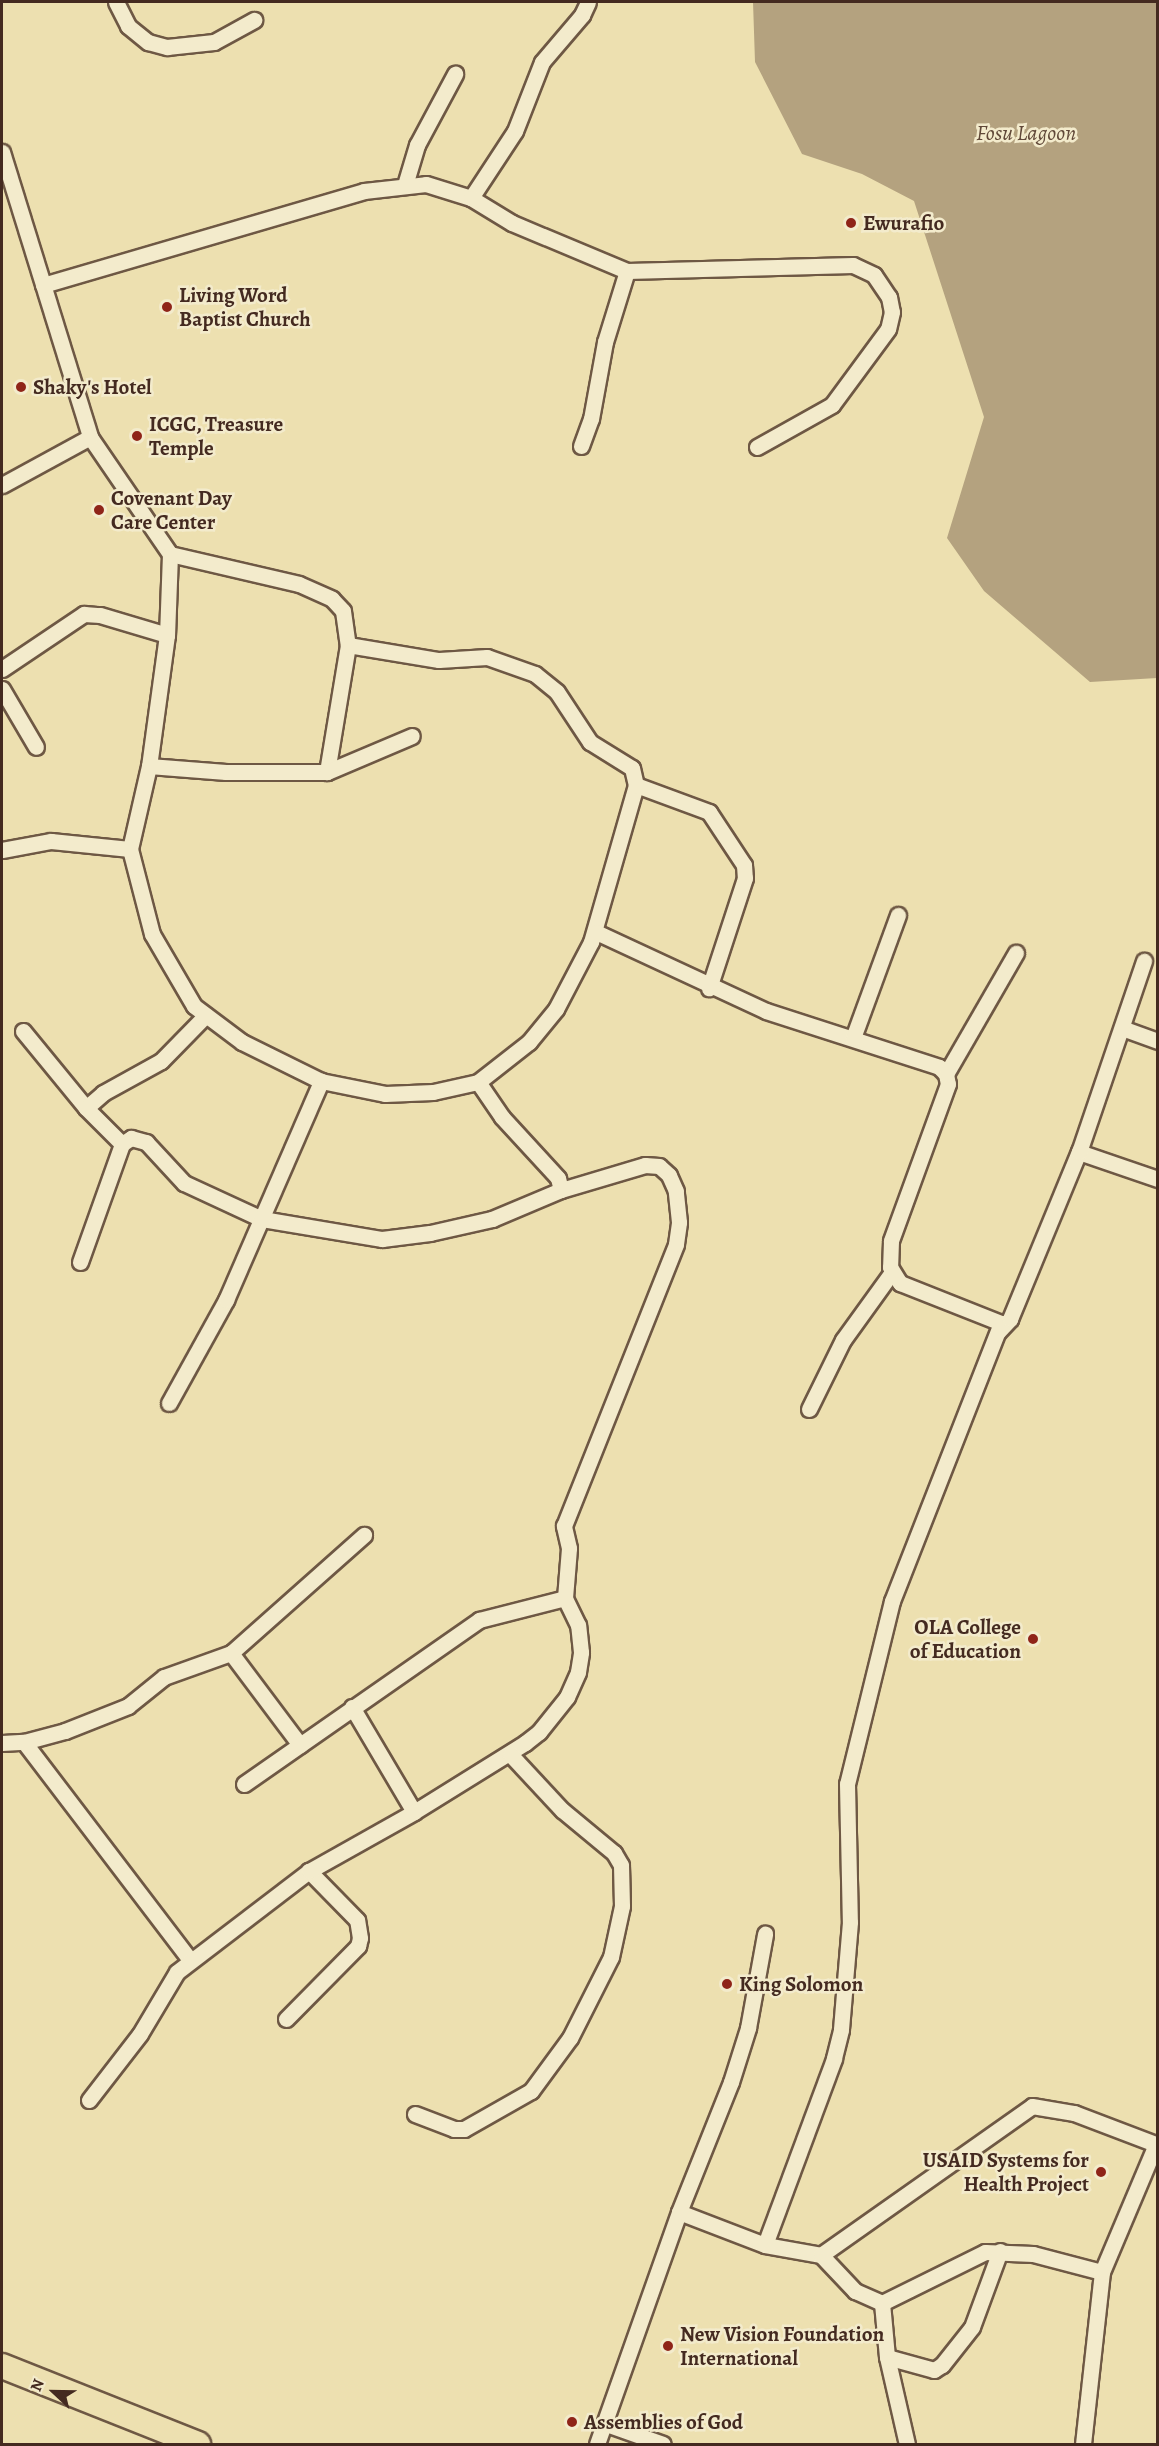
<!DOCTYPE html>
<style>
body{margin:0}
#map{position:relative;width:1159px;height:2446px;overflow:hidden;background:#ede0b0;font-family:Alegreya,serif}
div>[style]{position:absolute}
.water>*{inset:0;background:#b4a27f}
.roads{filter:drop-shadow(2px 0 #6e5844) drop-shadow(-2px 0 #6e5844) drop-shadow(0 2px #6e5844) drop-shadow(0 -2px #6e5844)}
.minor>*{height:15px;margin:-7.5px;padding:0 7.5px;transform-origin:7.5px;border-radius:7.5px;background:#f3ebcc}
.trunk>*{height:24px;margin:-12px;padding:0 12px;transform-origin:12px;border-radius:12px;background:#ede0b0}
.dots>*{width:16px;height:16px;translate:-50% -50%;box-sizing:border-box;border:3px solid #f3ebcc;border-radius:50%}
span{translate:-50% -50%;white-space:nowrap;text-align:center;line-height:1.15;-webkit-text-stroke:5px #f3ebcc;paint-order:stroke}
.poi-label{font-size:21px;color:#442a20;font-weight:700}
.left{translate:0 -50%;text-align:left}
.right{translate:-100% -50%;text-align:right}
.water-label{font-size:22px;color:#604838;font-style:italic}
.frame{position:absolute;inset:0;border:3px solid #442a20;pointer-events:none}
.north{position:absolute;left:24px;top:2362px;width:60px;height:60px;-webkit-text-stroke:4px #f3ebcc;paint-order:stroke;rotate:292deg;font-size:16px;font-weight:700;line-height:24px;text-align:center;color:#442a20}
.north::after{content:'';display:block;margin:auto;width:21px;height:27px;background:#442a20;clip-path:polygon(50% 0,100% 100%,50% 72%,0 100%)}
</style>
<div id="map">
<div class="water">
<div style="clip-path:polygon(753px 2px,1157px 2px,1157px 678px,1090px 682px,984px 591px,947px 538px,984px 417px,914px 201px,862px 174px,802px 154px,755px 62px)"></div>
</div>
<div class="roads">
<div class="minor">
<div style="left:116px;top:2px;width:27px;rotate:63deg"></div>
<div style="left:128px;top:26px;width:26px;rotate:39deg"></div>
<div style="left:148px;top:42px;width:20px;rotate:15deg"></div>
<div style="left:167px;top:47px;width:47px;rotate:-6.1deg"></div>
<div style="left:214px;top:42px;width:46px;rotate:-28.8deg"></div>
<div style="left:2px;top:152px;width:298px;rotate:72.8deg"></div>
<div style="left:90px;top:437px;width:142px;rotate:55.6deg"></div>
<div style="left:170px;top:554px;width:81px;rotate:92.1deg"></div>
<div style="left:167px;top:635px;width:132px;rotate:97.8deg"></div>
<div style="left:149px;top:766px;width:85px;rotate:102.9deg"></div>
<div style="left:130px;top:849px;width:88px;rotate:75.5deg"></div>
<div style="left:152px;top:934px;width:83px;rotate:59.7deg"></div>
<div style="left:194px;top:1006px;width:60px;rotate:36.9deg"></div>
<div style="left:242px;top:1042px;width:88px;rotate:26.3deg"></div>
<div style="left:321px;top:1081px;width:65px;rotate:11.5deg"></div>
<div style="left:385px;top:1094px;width:48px;rotate:-2.4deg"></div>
<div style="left:433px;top:1092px;width:46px;rotate:-12.5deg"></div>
<div style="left:478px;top:1082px;width:65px;rotate:-38.1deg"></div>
<div style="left:529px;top:1042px;width:43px;rotate:-50.7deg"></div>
<div style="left:556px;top:1009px;width:76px;rotate:-62.4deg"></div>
<div style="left:591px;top:942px;width:163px;rotate:-74deg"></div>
<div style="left:636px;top:785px;width:78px;rotate:20.3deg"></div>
<div style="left:709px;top:812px;width:64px;rotate:56.6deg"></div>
<div style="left:744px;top:865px;width:13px;rotate:86deg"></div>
<div style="left:745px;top:878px;width:116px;rotate:108.1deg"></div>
<div style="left:405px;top:185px;width:42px;rotate:-73.3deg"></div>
<div style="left:417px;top:145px;width:81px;rotate:-61.8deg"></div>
<div style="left:471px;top:198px;width:80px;rotate:-56.7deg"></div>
<div style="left:515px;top:131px;width:74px;rotate:-68.6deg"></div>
<div style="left:542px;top:62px;width:62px;rotate:-49.6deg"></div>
<div style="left:582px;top:15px;width:14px;rotate:-65deg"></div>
<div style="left:43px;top:285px;width:334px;rotate:-16.3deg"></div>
<div style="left:364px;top:191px;width:62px;rotate:-6.4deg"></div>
<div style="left:426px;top:184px;width:47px;rotate:17.3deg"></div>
<div style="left:471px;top:198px;width:48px;rotate:31.4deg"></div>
<div style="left:512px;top:223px;width:125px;rotate:22.7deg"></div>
<div style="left:627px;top:271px;width:226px;rotate:-1.5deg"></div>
<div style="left:853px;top:265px;width:23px;rotate:25deg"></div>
<div style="left:874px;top:275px;width:27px;rotate:56deg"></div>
<div style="left:889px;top:297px;width:15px;rotate:79deg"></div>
<div style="left:892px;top:312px;width:17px;rotate:103deg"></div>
<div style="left:888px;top:329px;width:94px;rotate:126.4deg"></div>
<div style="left:832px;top:405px;width:86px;rotate:150.8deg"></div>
<div style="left:581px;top:446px;width:29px;rotate:-70deg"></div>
<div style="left:591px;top:419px;width:78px;rotate:-79.7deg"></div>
<div style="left:605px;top:342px;width:74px;rotate:-72.8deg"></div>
<div style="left:2px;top:485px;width:100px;rotate:-28.6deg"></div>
<div style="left:170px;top:554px;width:132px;rotate:13.1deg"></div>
<div style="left:299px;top:584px;width:36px;rotate:24deg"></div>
<div style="left:332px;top:599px;width:16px;rotate:47deg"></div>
<div style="left:343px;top:611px;width:34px;rotate:82deg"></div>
<div style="left:348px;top:645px;width:129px;rotate:99.4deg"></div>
<div style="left:348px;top:645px;width:92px;rotate:9.4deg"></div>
<div style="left:439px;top:660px;width:48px;rotate:-3.6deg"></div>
<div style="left:487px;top:657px;width:51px;rotate:19.5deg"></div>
<div style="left:535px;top:674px;width:28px;rotate:39deg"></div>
<div style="left:557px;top:692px;width:60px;rotate:56.6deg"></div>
<div style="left:590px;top:742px;width:49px;rotate:31.8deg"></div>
<div style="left:632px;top:768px;width:17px;rotate:77deg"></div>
<div style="left:2px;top:669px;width:99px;rotate:-33.9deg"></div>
<div style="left:84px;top:614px;width:16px;rotate:4deg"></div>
<div style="left:100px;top:615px;width:70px;rotate:16.6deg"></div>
<div style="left:2px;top:689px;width:67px;rotate:59.6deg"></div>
<div style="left:149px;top:766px;width:77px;rotate:4.5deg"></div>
<div style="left:226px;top:772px;width:101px"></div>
<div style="left:327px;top:772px;width:92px;rotate:-23deg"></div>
<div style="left:2px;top:850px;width:50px;rotate:-10.4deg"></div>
<div style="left:51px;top:841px;width:79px;rotate:5.8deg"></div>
<div style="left:596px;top:932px;width:187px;rotate:24.9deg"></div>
<div style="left:766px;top:1011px;width:182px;rotate:17.9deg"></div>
<div style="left:939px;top:1067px;width:10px;rotate:45deg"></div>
<div style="left:946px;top:1074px;width:10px;rotate:79deg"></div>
<div style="left:948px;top:1084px;width:167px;rotate:110deg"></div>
<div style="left:891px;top:1241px;width:26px;rotate:92deg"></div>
<div style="left:890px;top:1267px;width:19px;rotate:58deg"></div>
<div style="left:900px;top:1283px;width:109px;rotate:21.6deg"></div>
<div style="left:1001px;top:1323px;width:299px;rotate:111.4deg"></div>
<div style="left:892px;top:1601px;width:188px;rotate:103.8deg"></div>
<div style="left:847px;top:1784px;width:138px;rotate:88.8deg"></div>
<div style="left:850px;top:1922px;width:108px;rotate:94.8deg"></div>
<div style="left:841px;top:2030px;width:30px;rotate:104deg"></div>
<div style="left:834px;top:2059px;width:198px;rotate:110.4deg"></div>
<div style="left:1122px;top:1028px;width:38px;rotate:20deg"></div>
<div style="left:23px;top:1031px;width:99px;rotate:50.7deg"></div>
<div style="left:86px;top:1108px;width:51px;rotate:45deg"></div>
<div style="left:853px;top:1038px;width:131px;rotate:-69.9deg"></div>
<div style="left:946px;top:1074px;width:140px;rotate:-60deg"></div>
<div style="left:86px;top:1108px;width:23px;rotate:-41deg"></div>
<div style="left:103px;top:1093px;width:66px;rotate:-28.9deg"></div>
<div style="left:161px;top:1061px;width:64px;rotate:-45.6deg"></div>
<div style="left:1079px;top:1152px;width:83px;rotate:18.9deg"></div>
<div style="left:80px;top:1262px;width:125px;rotate:-70.4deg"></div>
<div style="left:122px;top:1144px;width:11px;rotate:-34deg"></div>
<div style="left:131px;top:1138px;width:16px;rotate:15deg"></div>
<div style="left:146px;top:1142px;width:56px;rotate:47.2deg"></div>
<div style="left:184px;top:1183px;width:86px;rotate:24.8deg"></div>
<div style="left:262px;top:1219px;width:122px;rotate:9.5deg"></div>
<div style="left:382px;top:1239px;width:48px;rotate:-7.1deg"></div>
<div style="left:430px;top:1233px;width:64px;rotate:-12.7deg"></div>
<div style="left:492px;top:1219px;width:75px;rotate:-22.8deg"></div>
<div style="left:561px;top:1190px;width:12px;rotate:-104deg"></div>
<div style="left:558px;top:1178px;width:83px;rotate:-132.6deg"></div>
<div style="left:502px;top:1117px;width:42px;rotate:-124.4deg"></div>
<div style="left:998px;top:1332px;width:18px;rotate:-47deg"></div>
<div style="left:1010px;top:1319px;width:181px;rotate:-67.6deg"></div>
<div style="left:1079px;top:1152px;width:202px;rotate:-71.2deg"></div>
<div style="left:169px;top:1403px;width:118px;rotate:-61deg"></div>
<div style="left:226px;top:1300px;width:239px;rotate:-66.5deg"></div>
<div style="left:809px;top:1409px;width:77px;rotate:-63.8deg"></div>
<div style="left:843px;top:1340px;width:84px;rotate:-54.2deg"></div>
<div style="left:231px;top:1653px;width:115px;rotate:53.1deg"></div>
<div style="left:352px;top:1707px;width:122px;rotate:59.4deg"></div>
<div style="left:414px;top:1812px;width:131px;rotate:-31.9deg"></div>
<div style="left:525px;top:1743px;width:18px;rotate:-38deg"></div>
<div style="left:539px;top:1732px;width:45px;rotate:-51.3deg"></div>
<div style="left:567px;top:1697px;width:27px;rotate:-66deg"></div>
<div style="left:578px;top:1672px;width:20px;rotate:-81deg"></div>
<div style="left:581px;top:1652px;width:27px;rotate:-96deg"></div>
<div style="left:578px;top:1625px;width:30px;rotate:-116deg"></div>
<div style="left:24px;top:1742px;width:275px;rotate:52.7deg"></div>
<div style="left:2px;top:1743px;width:22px;rotate:-3deg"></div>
<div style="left:24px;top:1742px;width:42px;rotate:-15deg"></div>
<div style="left:65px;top:1731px;width:68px;rotate:-21.6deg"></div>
<div style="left:128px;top:1706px;width:46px;rotate:-38.9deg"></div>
<div style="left:164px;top:1677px;width:71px;rotate:-19.7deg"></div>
<div style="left:231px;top:1653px;width:178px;rotate:-41.6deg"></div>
<div style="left:244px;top:1784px;width:287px;rotate:-34.9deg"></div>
<div style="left:479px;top:1620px;width:89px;rotate:-14.3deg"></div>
<div style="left:565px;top:1598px;width:50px;rotate:-85.4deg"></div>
<div style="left:569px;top:1548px;width:23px;rotate:-103deg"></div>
<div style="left:564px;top:1526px;width:303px;rotate:-68.3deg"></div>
<div style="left:676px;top:1244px;width:22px;rotate:-82deg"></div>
<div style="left:679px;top:1222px;width:31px;rotate:-96deg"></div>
<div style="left:676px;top:1191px;width:17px;rotate:-114deg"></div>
<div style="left:669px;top:1175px;width:13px;rotate:-138deg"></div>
<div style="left:659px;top:1166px;width:14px;rotate:-176deg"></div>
<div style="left:645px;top:1165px;width:88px;rotate:163.4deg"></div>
<div style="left:286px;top:2019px;width:103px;rotate:-45.4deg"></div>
<div style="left:358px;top:1946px;width:8px;rotate:-76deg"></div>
<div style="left:360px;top:1938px;width:18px;rotate:-99deg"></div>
<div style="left:357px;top:1920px;width:69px;rotate:-134.4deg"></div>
<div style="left:89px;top:2100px;width:83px;rotate:-52.3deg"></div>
<div style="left:140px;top:2034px;width:72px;rotate:-59.2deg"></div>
<div style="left:177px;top:1972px;width:166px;rotate:-37.4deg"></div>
<div style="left:309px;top:1871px;width:120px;rotate:-29.3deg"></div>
<div style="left:415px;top:2114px;width:42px;rotate:21deg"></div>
<div style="left:454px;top:2129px;width:10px"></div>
<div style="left:464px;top:2129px;width:77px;rotate:-29.6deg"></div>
<div style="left:531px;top:2091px;width:66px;rotate:-53.7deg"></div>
<div style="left:570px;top:2038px;width:91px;rotate:-63.2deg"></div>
<div style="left:611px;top:1957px;width:52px;rotate:-77.8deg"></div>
<div style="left:622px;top:1906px;width:41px;rotate:-91.4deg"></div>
<div style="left:621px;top:1865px;width:14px;rotate:-120deg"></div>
<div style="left:614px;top:1853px;width:67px;rotate:-140.4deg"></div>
<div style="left:562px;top:1810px;width:76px;rotate:-132.9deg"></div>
<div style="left:679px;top:2212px;width:92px;rotate:21deg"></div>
<div style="left:765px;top:2245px;width:57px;rotate:10.1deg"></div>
<div style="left:821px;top:2255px;width:258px;rotate:-35.2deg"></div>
<div style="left:1032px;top:2106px;width:43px;rotate:9.5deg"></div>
<div style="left:1074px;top:2113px;width:90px;rotate:20.9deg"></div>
<div style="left:821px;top:2255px;width:50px;rotate:46.6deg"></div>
<div style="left:855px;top:2291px;width:30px;rotate:24deg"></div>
<div style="left:882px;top:2303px;width:115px;rotate:-26.3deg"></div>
<div style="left:985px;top:2252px;width:48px;rotate:2.4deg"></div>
<div style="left:1033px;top:2254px;width:71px;rotate:14.6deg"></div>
<div style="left:882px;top:2303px;width:54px;rotate:84.7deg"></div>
<div style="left:887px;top:2357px;width:89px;rotate:77.1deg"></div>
<div style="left:887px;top:2357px;width:49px;rotate:15.5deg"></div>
<div style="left:934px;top:2370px;width:9px;rotate:-32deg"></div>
<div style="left:942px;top:2365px;width:48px;rotate:-51.7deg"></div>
<div style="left:972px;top:2327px;width:81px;rotate:-69.8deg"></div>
<div style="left:606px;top:2424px;width:60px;rotate:19.3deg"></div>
<div style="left:597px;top:2444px;width:246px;rotate:-70.5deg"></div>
<div style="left:679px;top:2212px;width:140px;rotate:-68.2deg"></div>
<div style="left:731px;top:2082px;width:57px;rotate:-72.5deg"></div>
<div style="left:748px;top:2028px;width:96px;rotate:-79.7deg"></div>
<div style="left:1083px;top:2444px;width:173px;rotate:-83.7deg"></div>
<div style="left:1102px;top:2272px;width:139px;rotate:-67.1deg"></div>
</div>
<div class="trunk">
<div style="left:2px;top:2366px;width:211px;rotate:21.7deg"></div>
</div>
</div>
<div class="dots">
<div style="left:851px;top:223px;background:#8f2418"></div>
<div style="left:167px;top:307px;background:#8f2418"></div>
<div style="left:21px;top:387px;background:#8f2418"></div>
<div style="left:137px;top:436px;background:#8f2418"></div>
<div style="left:99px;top:510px;background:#8f2418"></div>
<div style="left:1033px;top:1639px;background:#8f2418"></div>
<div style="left:727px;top:1984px;background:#8f2418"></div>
<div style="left:1101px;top:2172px;background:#8f2418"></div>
<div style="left:668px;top:2346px;background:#8f2418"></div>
<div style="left:572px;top:2422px;background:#8f2418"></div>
</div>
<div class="poi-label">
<span class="left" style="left:863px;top:223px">Ewurafio</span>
<span class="left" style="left:179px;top:307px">Living Word<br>Baptist Church</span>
<span class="left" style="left:33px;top:387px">Shaky's Hotel</span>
<span class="left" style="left:149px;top:436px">ICGC, Treasure<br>Temple</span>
<span class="left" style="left:111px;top:510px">Covenant Day<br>Care Center</span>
<span class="right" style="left:1021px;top:1639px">OLA College<br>of Education</span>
<span class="left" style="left:739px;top:1984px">King Solomon</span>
<span class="right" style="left:1089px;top:2172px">USAID Systems for<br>Health Project</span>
<span class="left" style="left:680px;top:2346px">New Vision Foundation<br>International</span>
<span class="left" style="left:584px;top:2422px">Assemblies of God</span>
</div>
<div class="water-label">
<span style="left:1026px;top:134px">Fosu Lagoon</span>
</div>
<div class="frame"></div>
<div class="north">N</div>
</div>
